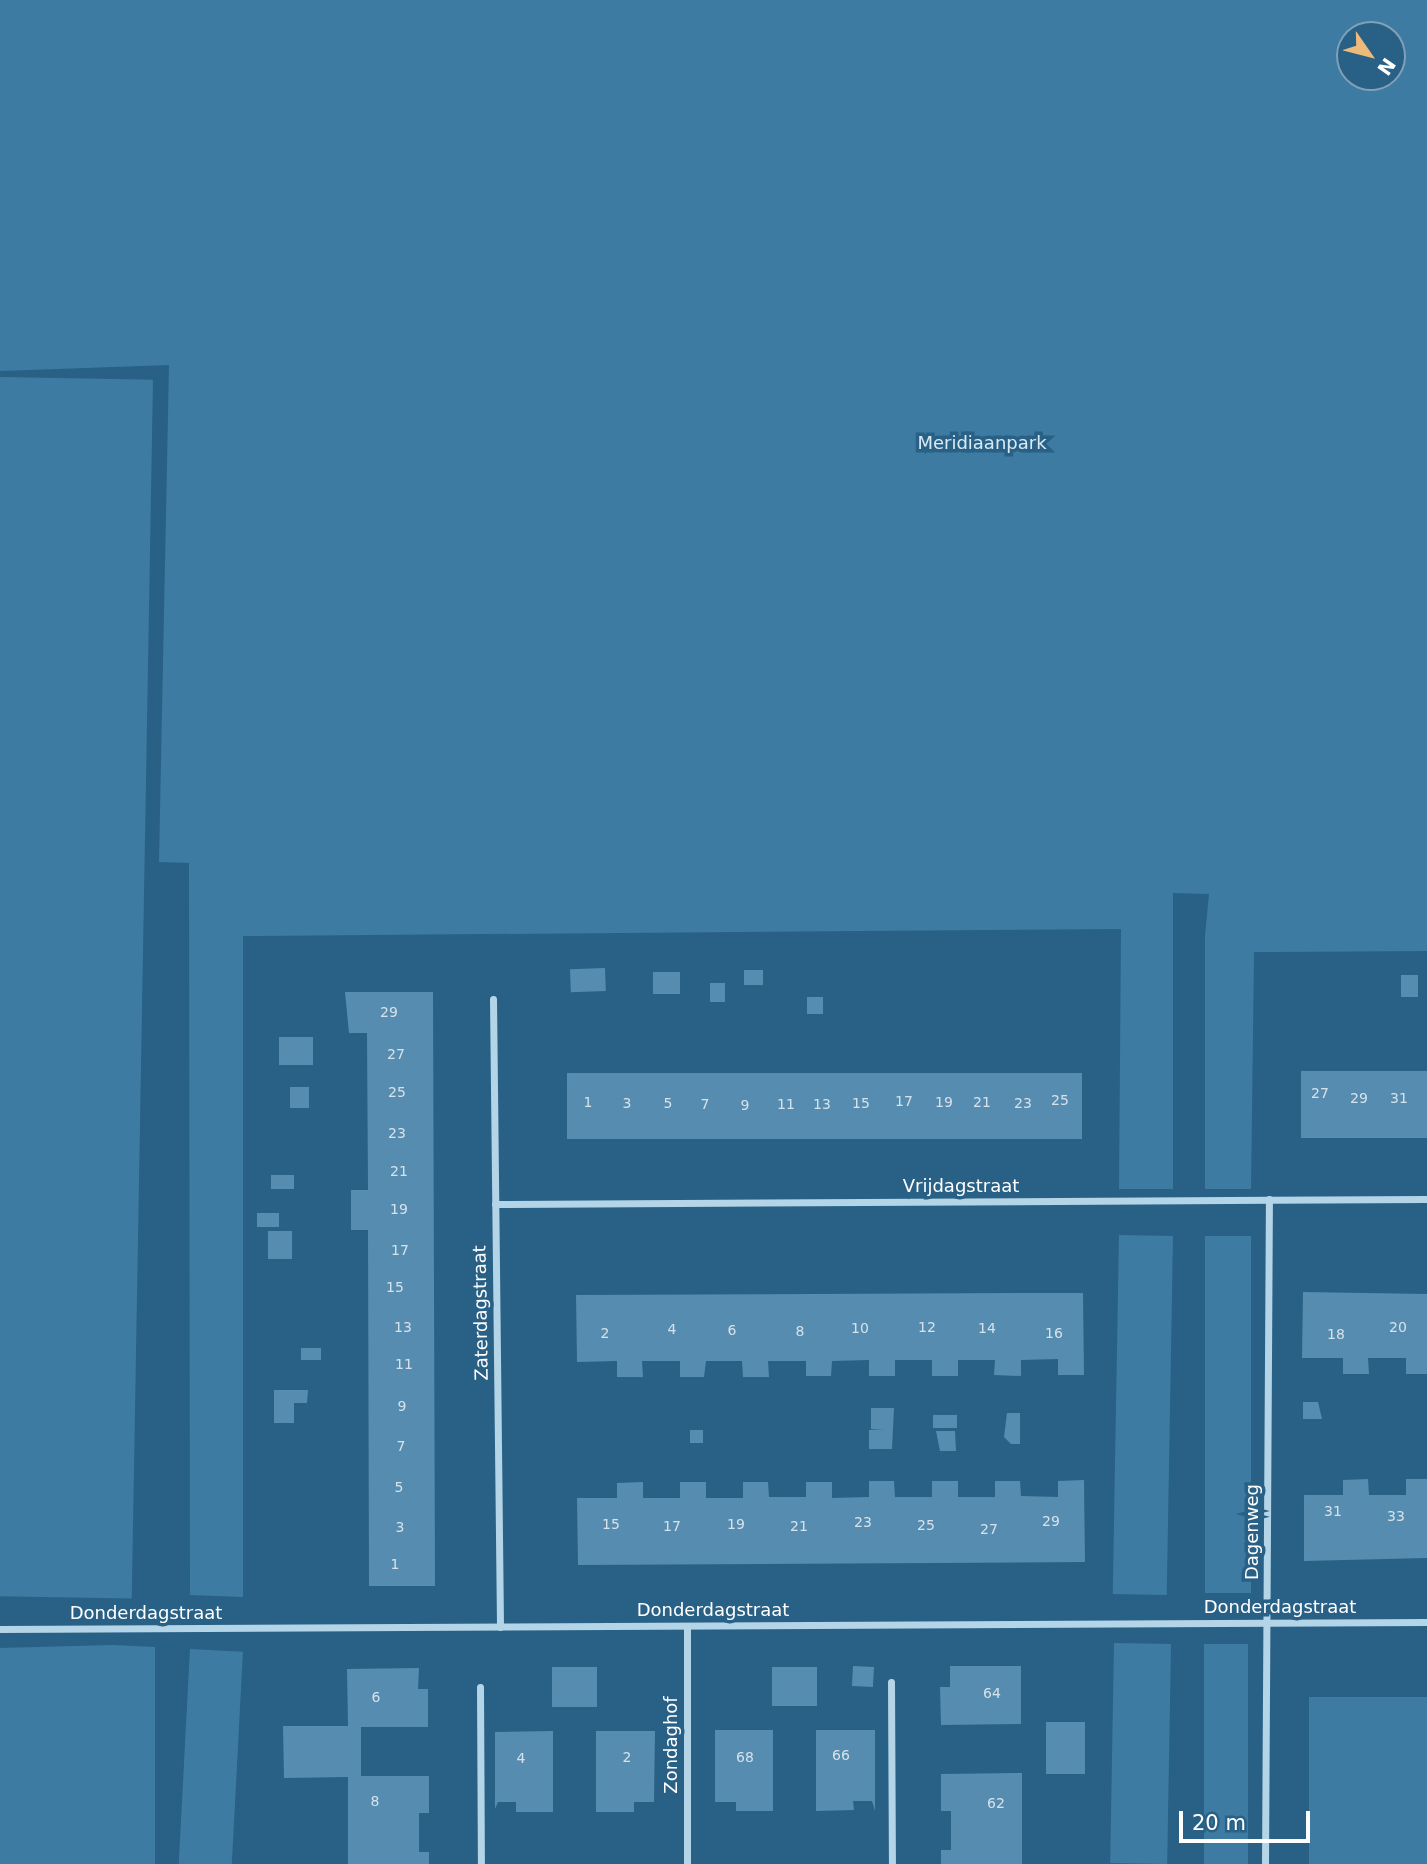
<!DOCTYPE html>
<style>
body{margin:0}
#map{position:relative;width:1427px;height:1864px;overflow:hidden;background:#296186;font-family:"DejaVu Sans",sans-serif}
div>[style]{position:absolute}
.green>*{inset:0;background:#3e7ba2;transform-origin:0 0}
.building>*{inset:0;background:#568caf;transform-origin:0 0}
.minor>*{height:7px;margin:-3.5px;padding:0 3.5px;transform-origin:3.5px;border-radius:3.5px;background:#b4d4e7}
span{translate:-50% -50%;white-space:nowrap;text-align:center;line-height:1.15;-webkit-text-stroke:7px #296186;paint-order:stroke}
.number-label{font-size:14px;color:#d5e2eb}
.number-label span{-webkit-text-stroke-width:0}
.park-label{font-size:18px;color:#d8eaf6}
.street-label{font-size:18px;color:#fff}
.north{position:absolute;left:1336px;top:21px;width:70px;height:70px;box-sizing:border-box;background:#296186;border:2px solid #7fa0b6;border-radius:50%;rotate:125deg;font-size:19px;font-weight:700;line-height:28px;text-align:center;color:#fff}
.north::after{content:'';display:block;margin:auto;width:24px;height:32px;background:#eeba7b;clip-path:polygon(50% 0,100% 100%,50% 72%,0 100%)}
.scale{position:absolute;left:1179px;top:1811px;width:131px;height:32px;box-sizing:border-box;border:4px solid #fff;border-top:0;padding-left:9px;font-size:21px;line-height:24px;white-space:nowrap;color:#fff;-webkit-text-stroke:5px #296186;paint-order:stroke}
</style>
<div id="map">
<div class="green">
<div style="clip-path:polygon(evenodd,0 0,1427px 0,1427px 951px,1254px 952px,1251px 1189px,1205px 1189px,1205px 936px,1209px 894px,1173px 893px,1173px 1189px,1119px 1189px,1121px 929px,243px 936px,243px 1597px,190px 1595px,189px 863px,159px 862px,169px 365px,0 371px,0 0,1350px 35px,1392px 35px,1392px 77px,1350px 77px,1350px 35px)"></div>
<div style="left:0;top:377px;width:153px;height:1219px;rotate:1deg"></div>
<div style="left:1119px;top:1235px;width:54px;height:359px;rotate:1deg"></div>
<div style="left:1205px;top:1236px;width:46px;height:357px"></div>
<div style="left:1171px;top:1644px;width:220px;height:57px;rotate:91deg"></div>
<div style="left:1204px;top:1644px;width:44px;height:220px"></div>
<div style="clip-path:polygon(113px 1645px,155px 1647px,155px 1864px,0 1864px,0 1648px)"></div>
<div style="left:190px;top:1649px;width:53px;height:215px;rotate:3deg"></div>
<div style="left:1427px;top:1697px;width:167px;height:118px;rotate:90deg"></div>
</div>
<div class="building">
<div style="left:605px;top:968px;width:23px;height:35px;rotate:88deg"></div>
<div style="left:744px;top:970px;width:19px;height:15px"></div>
<div style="left:653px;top:972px;width:27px;height:22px"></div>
<div style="left:1401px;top:975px;width:17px;height:22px"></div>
<div style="left:710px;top:983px;width:15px;height:19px"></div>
<div style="clip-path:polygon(345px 992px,433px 992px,435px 1586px,369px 1586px,368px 1230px,351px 1230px,351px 1190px,368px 1190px,367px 1033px,349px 1033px)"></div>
<div style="left:807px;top:997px;width:16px;height:17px"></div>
<div style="left:279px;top:1037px;width:34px;height:28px"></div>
<div style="left:1427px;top:1071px;width:67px;height:126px;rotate:90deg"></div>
<div style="left:1082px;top:1073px;width:66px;height:515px;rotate:90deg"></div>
<div style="left:290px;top:1087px;width:19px;height:21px"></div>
<div style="left:271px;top:1175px;width:23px;height:14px"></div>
<div style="left:257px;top:1213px;width:22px;height:14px"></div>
<div style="left:292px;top:1231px;width:28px;height:24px;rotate:90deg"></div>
<div style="clip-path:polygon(1303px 1292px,1427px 1294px,1427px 1374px,1406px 1374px,1406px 1358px,1368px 1358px,1369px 1374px,1343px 1374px,1343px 1358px,1302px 1358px)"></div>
<div style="clip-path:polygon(1019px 1293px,1083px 1293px,1084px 1375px,1058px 1375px,1058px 1359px,1021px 1360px,1021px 1376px,994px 1375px,995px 1360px,958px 1360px,958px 1376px,932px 1376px,932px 1360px,895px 1360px,895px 1376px,869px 1376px,869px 1360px,832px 1361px,831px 1376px,806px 1376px,806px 1361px,768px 1361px,769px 1377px,743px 1377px,742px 1361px,706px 1361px,704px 1377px,680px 1377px,680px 1361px,642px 1361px,643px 1377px,617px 1377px,617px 1361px,577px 1362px,576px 1295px)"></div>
<div style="left:301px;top:1348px;width:20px;height:12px"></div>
<div style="clip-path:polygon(274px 1390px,308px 1390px,307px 1403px,294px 1403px,294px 1423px,274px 1423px)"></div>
<div style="clip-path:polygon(1303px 1402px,1318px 1402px,1322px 1419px,1303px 1419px)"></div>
<div style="clip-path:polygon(871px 1408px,894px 1408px,892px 1449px,869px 1449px,869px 1430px,884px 1429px,871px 1429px)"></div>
<div style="clip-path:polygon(1007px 1413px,1020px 1413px,1020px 1444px,1011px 1444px,1004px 1437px)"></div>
<div style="left:933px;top:1415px;width:24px;height:13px"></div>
<div style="left:690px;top:1430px;width:13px;height:13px"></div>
<div style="clip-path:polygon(936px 1431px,955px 1431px,956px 1451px,940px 1451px)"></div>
<div style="clip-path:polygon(1368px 1479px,1369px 1495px,1406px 1495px,1406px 1479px,1427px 1479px,1427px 1558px,1304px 1561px,1304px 1495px,1343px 1495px,1343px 1480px)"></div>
<div style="clip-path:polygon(1084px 1480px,1085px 1562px,578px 1565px,577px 1498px,617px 1498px,617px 1483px,643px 1482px,643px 1498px,680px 1498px,680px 1482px,706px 1482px,706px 1498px,743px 1498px,743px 1482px,768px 1482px,769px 1497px,806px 1497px,806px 1482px,832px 1482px,832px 1498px,869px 1497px,869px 1481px,894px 1481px,895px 1497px,932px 1497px,932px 1481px,958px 1481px,958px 1497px,995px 1497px,995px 1481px,1020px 1481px,1021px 1496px,1058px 1497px,1058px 1481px)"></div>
<div style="left:853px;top:1666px;width:21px;height:20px;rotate:3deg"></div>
<div style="clip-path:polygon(950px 1666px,1021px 1666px,1021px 1724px,941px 1725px,940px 1687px,950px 1687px)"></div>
<div style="left:597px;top:1667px;width:40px;height:45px;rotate:90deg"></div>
<div style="left:772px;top:1667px;width:45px;height:39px"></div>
<div style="clip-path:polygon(419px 1668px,418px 1689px,428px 1689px,428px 1727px,361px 1727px,361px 1776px,429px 1776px,429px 1813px,419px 1813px,419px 1852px,429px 1852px,429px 1864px,348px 1864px,348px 1777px,284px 1778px,283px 1726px,348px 1726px,347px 1669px)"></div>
<div style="left:1085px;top:1722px;width:52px;height:39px;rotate:90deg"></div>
<div style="clip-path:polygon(715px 1730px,773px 1730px,773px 1811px,736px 1811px,736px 1802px,715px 1802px)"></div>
<div style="clip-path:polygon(816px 1730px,875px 1730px,875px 1811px,872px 1801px,853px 1801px,854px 1810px,816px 1811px)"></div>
<div style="clip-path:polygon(553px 1731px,553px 1812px,516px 1812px,516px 1802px,498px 1802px,495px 1809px,495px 1732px)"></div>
<div style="clip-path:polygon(596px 1731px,655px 1731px,654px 1802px,634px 1802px,634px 1812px,596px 1812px)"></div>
<div style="clip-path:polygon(1022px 1773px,1022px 1864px,941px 1864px,941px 1850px,951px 1850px,951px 1811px,941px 1811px,941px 1774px)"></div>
</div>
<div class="minor">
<div style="left:493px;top:999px;width:628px;rotate:89.36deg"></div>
<div style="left:495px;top:1204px;width:932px;rotate:-0.31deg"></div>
<div style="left:0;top:1629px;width:1427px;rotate:-0.28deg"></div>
<div style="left:891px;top:1682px;width:182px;rotate:89.7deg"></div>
<div style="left:480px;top:1687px;width:177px;rotate:89.7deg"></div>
<div style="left:687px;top:1864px;width:238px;rotate:-90deg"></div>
<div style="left:1265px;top:1864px;width:665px;rotate:-89.66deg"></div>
</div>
<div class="number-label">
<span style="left:389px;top:1012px">29</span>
<span style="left:396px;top:1054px">27</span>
<span style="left:397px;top:1092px">25</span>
<span style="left:1320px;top:1093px">27</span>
<span style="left:1359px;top:1098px">29</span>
<span style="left:1399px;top:1098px">31</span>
<span style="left:1060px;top:1100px">25</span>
<span style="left:904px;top:1101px">17</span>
<span style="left:588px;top:1102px">1</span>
<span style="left:944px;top:1102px">19</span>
<span style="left:982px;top:1102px">21</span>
<span style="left:627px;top:1103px">3</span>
<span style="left:668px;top:1103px">5</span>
<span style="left:861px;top:1103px">15</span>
<span style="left:1023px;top:1103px">23</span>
<span style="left:705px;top:1104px">7</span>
<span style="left:786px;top:1104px">11</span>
<span style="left:822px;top:1104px">13</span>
<span style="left:745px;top:1105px">9</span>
<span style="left:397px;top:1133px">23</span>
<span style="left:399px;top:1171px">21</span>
<span style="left:399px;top:1209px">19</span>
<span style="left:400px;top:1250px">17</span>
<span style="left:395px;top:1287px">15</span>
<span style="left:403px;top:1327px">13</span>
<span style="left:927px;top:1327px">12</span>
<span style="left:1398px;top:1327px">20</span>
<span style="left:860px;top:1328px">10</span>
<span style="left:987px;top:1328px">14</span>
<span style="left:672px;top:1329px">4</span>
<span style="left:732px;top:1330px">6</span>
<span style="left:800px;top:1331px">8</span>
<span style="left:605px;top:1333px">2</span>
<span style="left:1054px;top:1333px">16</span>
<span style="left:1336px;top:1334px">18</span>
<span style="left:404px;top:1364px">11</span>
<span style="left:402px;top:1406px">9</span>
<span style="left:401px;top:1446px">7</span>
<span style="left:399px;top:1487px">5</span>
<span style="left:1333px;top:1511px">31</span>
<span style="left:1396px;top:1516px">33</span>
<span style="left:1051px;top:1521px">29</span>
<span style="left:863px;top:1522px">23</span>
<span style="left:611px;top:1524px">15</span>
<span style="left:736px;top:1524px">19</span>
<span style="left:926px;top:1525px">25</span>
<span style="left:672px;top:1526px">17</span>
<span style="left:799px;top:1526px">21</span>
<span style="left:400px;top:1527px">3</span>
<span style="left:989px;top:1529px">27</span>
<span style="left:395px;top:1564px">1</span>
<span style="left:992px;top:1693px">64</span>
<span style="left:376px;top:1697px">6</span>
<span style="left:841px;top:1755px">66</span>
<span style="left:627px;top:1757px">2</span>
<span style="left:745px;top:1757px">68</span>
<span style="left:521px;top:1758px">4</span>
<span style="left:375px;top:1801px">8</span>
<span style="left:996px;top:1803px">62</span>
</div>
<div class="park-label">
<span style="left:982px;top:443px">Meridiaanpark</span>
</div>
<div class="street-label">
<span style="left:961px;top:1186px">Vrijdagstraat</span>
<span style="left:481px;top:1313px;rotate:-91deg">Zaterdagstraat</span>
<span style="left:1252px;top:1532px;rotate:-90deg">Dagenweg</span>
<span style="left:1280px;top:1607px">Donderdagstraat</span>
<span style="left:713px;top:1610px">Donderdagstraat</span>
<span style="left:146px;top:1613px">Donderdagstraat</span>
<span style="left:671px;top:1745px;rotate:-90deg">Zondaghof</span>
</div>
<div class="north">N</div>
<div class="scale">20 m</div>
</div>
